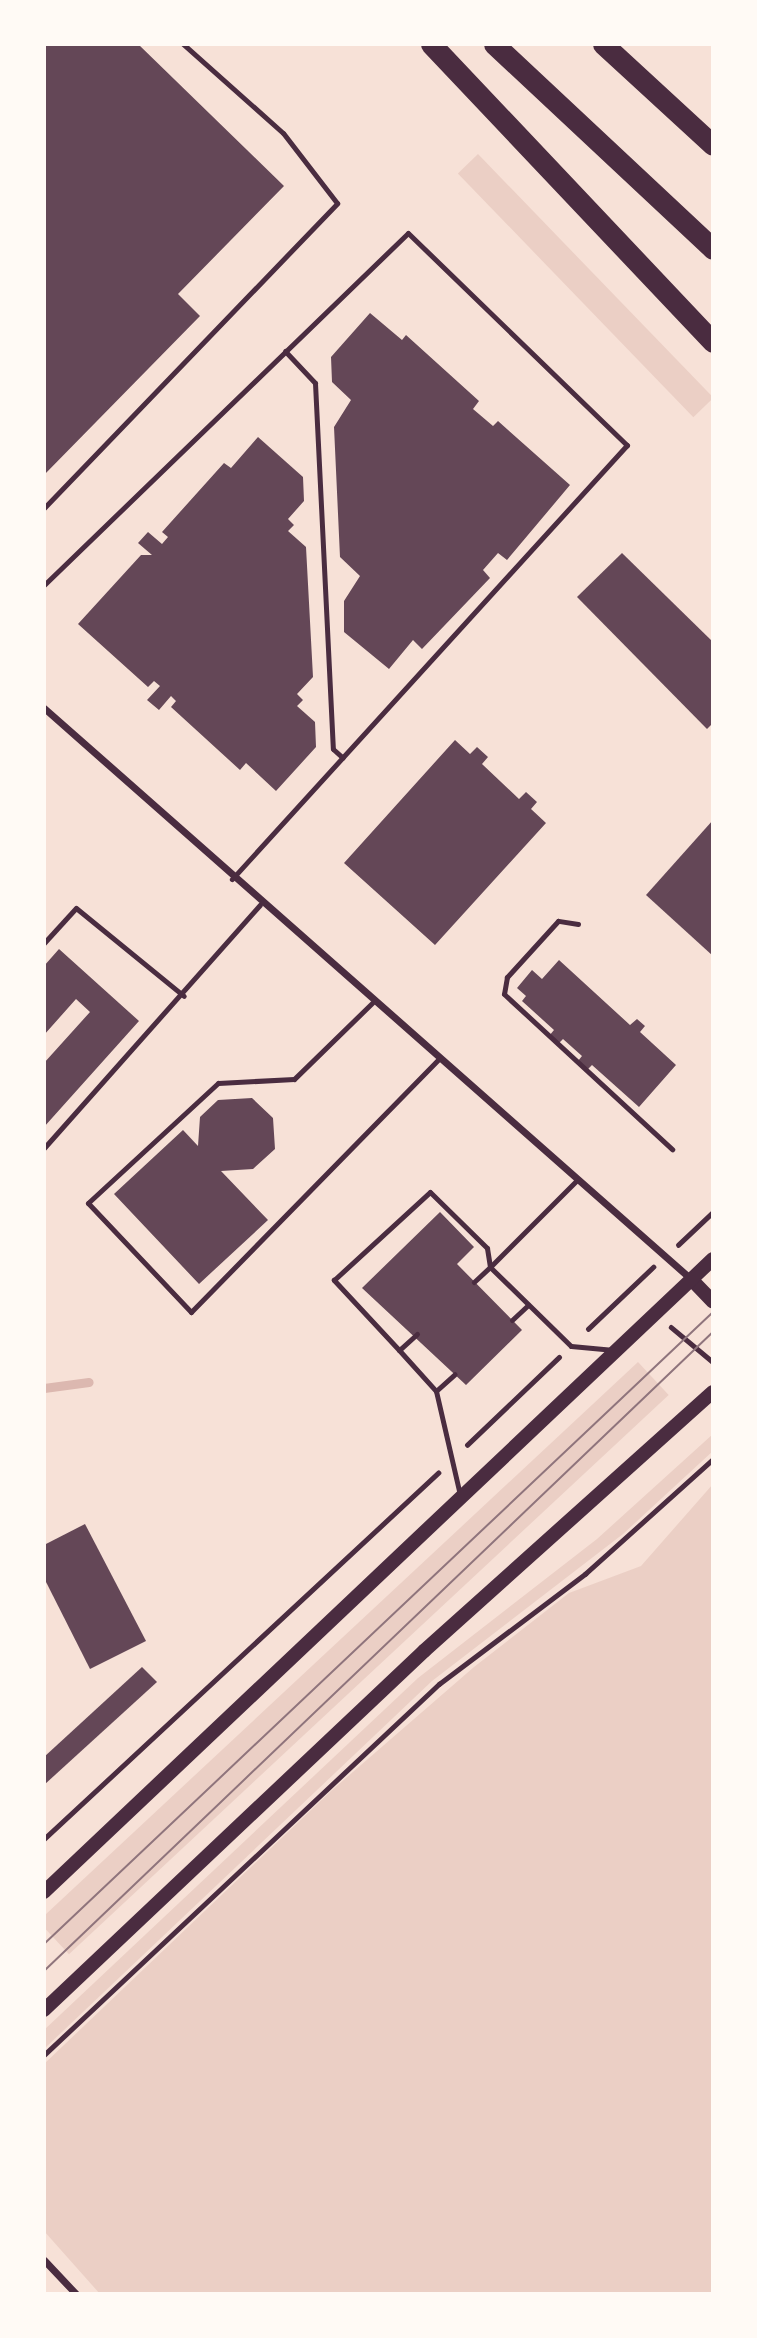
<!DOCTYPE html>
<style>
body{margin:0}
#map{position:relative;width:757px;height:2338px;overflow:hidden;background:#f7e1d7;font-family:"Public Sans",sans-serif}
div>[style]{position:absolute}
.green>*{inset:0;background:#ebcfc5;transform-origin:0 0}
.stream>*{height:9px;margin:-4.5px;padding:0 4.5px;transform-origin:4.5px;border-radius:4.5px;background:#dcb8b0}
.building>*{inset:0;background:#644757}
.path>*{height:4.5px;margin:-2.25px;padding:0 2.25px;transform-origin:2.25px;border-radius:2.25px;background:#4a2c40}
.service>*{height:5px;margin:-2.5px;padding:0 2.5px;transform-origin:2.5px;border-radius:2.5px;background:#4a2c40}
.minor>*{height:7px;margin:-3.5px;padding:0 3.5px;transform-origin:3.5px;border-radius:3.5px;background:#4a2c40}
.secondary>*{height:14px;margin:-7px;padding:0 7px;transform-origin:7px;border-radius:7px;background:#4a2c40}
.motorway>*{height:21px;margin:-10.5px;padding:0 10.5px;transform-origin:10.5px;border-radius:10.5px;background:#4a2c40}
.tram>*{height:2px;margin:-1px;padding:0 1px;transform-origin:1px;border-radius:1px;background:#8f747c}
span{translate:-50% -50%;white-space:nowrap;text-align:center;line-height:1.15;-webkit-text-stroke:7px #fffaf5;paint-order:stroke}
.frame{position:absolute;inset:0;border:46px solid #fffaf5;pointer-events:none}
</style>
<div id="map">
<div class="green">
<div style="left:478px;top:154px;width:339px;height:28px;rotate:46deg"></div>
<div style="left:638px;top:1362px;width:45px;height:820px;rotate:47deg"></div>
<div style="clip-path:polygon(713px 1434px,713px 1451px,623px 1534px,432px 1681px,44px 2049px,44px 2030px,418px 1678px,597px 1539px)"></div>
<div style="clip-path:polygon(713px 1484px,713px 2294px,100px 2294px,44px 2231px,44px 2064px,331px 1791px,474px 1667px,569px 1593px,641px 1566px)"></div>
</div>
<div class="stream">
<div style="left:44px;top:1388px;width:45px;rotate:-7.6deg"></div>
</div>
<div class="building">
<div style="clip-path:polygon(44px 44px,138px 44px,284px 186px,178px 294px,200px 316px,44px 475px)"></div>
<div style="clip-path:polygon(370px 313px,402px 340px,406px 335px,479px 401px,473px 409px,493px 426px,498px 421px,570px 485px,507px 560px,498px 553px,483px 570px,490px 578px,422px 649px,413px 640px,389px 669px,344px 632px,344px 601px,360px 576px,340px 557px,334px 427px,351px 400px,332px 382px,331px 357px)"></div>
<div style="clip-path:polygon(258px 437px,303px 477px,304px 501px,288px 519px,294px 525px,288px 531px,306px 547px,313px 677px,297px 694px,303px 700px,297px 706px,315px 722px,316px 747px,276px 791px,246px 763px,240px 770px,171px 707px,176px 701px,171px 696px,159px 710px,147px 700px,160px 686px,154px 681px,148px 687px,78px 624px,141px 555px,152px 555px,138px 543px,148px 532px,162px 544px,168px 537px,162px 532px,224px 463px,231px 468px)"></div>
<div style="clip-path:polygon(622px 553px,713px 642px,713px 723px,707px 729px,577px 597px)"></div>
<div style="clip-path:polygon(455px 740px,470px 754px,477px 747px,488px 757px,482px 764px,519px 799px,526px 792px,537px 802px,531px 809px,546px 823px,435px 945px,344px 863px)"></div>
<div style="clip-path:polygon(713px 820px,713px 956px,646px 895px)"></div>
<div style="clip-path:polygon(59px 949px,139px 1021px,44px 1127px,44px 1063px,90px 1012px,76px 999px,44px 1035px,44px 966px)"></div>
<div style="clip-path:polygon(559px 960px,630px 1025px,637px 1019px,645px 1026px,640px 1032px,676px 1065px,639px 1107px,592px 1065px,587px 1070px,578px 1061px,582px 1056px,563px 1039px,558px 1044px,549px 1036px,554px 1030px,522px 1001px,526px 996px,517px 988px,532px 970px,542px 979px)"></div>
<div style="clip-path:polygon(252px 1098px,273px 1118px,275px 1149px,253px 1169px,221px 1171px,268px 1220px,199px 1284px,114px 1194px,183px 1130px,198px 1146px,200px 1117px,218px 1100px)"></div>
<div style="clip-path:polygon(440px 1212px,474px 1247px,457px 1264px,522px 1330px,466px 1385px,362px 1288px)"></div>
<div style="clip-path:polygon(85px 1524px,146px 1641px,90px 1669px,44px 1578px,44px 1545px)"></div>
<div style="clip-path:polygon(142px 1667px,157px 1682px,44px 1785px,44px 1757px)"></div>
</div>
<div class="path">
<div style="left:678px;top:1245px;width:48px;rotate:-43.3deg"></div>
<div style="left:671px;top:1327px;width:55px;rotate:39.8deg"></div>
<div style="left:588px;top:1329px;width:90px;rotate:-43.6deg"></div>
<div style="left:467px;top:1445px;width:127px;rotate:-43.7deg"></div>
<div style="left:44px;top:1839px;width:538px;rotate:-42.89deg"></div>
<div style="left:44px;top:2055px;width:542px;rotate:-43.21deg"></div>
<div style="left:439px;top:1684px;width:183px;rotate:-37deg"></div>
<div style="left:585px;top:1574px;width:172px;rotate:-41.9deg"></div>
</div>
<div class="service">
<div style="left:285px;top:351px;width:44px;rotate:46.8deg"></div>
<div style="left:315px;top:383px;width:366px;rotate:87.2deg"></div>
<div style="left:333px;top:749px;width:13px;rotate:42deg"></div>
<div style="left:44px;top:508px;width:423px;rotate:-46.1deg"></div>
<div style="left:337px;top:203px;width:88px;rotate:-127.6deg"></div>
<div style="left:283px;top:133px;width:134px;rotate:-138.3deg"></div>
<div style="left:44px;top:585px;width:506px;rotate:-44.04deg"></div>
<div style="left:408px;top:233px;width:305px;rotate:44.1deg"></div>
<div style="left:627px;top:445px;width:587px;rotate:132.31deg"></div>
<div style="left:578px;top:924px;width:20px;rotate:-171deg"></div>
<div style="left:558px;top:921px;width:76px;rotate:132.3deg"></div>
<div style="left:507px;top:977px;width:17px;rotate:100deg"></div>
<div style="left:504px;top:994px;width:229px;rotate:42.7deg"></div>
<div style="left:44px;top:943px;width:47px;rotate:-47.6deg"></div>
<div style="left:76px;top:908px;width:139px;rotate:39.2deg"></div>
<div style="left:372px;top:1003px;width:109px;rotate:135.7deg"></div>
<div style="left:294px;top:1079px;width:76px;rotate:177deg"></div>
<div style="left:218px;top:1083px;width:177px;rotate:137.3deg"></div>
<div style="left:88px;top:1203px;width:150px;rotate:46.6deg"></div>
<div style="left:191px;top:1312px;width:353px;rotate:-45.6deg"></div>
<div style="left:44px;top:1148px;width:325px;rotate:-48.4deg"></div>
<div style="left:578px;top:1179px;width:124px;rotate:135deg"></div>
<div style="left:490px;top:1267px;width:113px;rotate:44.3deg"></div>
<div style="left:571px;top:1346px;width:43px;rotate:5.3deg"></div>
<div style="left:512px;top:1320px;width:22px;rotate:-43deg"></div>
<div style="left:417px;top:1334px;width:24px;rotate:138deg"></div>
<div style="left:399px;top:1350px;width:55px;rotate:47.9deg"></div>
<div style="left:436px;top:1391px;width:107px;rotate:77deg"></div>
<div style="left:399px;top:1350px;width:96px;rotate:-132.9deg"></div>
<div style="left:334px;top:1280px;width:130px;rotate:-42.5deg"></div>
<div style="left:430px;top:1192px;width:80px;rotate:44.5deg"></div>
<div style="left:487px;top:1248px;width:19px;rotate:81deg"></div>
<div style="left:490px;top:1267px;width:22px;rotate:137deg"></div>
<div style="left:436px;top:1391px;width:25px;rotate:-42deg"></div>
</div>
<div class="minor">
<div style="left:44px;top:708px;width:863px;rotate:41.43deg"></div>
<div style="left:44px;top:2260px;width:47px;rotate:46.7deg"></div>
</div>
<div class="secondary">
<div style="left:692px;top:1280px;width:30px;rotate:46deg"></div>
<div style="left:44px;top:1892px;width:921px;rotate:-43.42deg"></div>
<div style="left:44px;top:2010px;width:523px;rotate:-43.37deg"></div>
<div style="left:424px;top:1651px;width:388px;rotate:-41.9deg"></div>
</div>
<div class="motorway">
<div style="left:431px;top:44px;width:410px;rotate:46.6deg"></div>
<div style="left:494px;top:44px;width:300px;rotate:43.1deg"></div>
<div style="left:603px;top:44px;width:149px;rotate:42.6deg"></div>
</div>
<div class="tram">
<div style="left:44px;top:1944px;width:920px;rotate:-43.37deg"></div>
<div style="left:44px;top:1971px;width:925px;rotate:-43.69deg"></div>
</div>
<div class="frame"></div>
</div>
